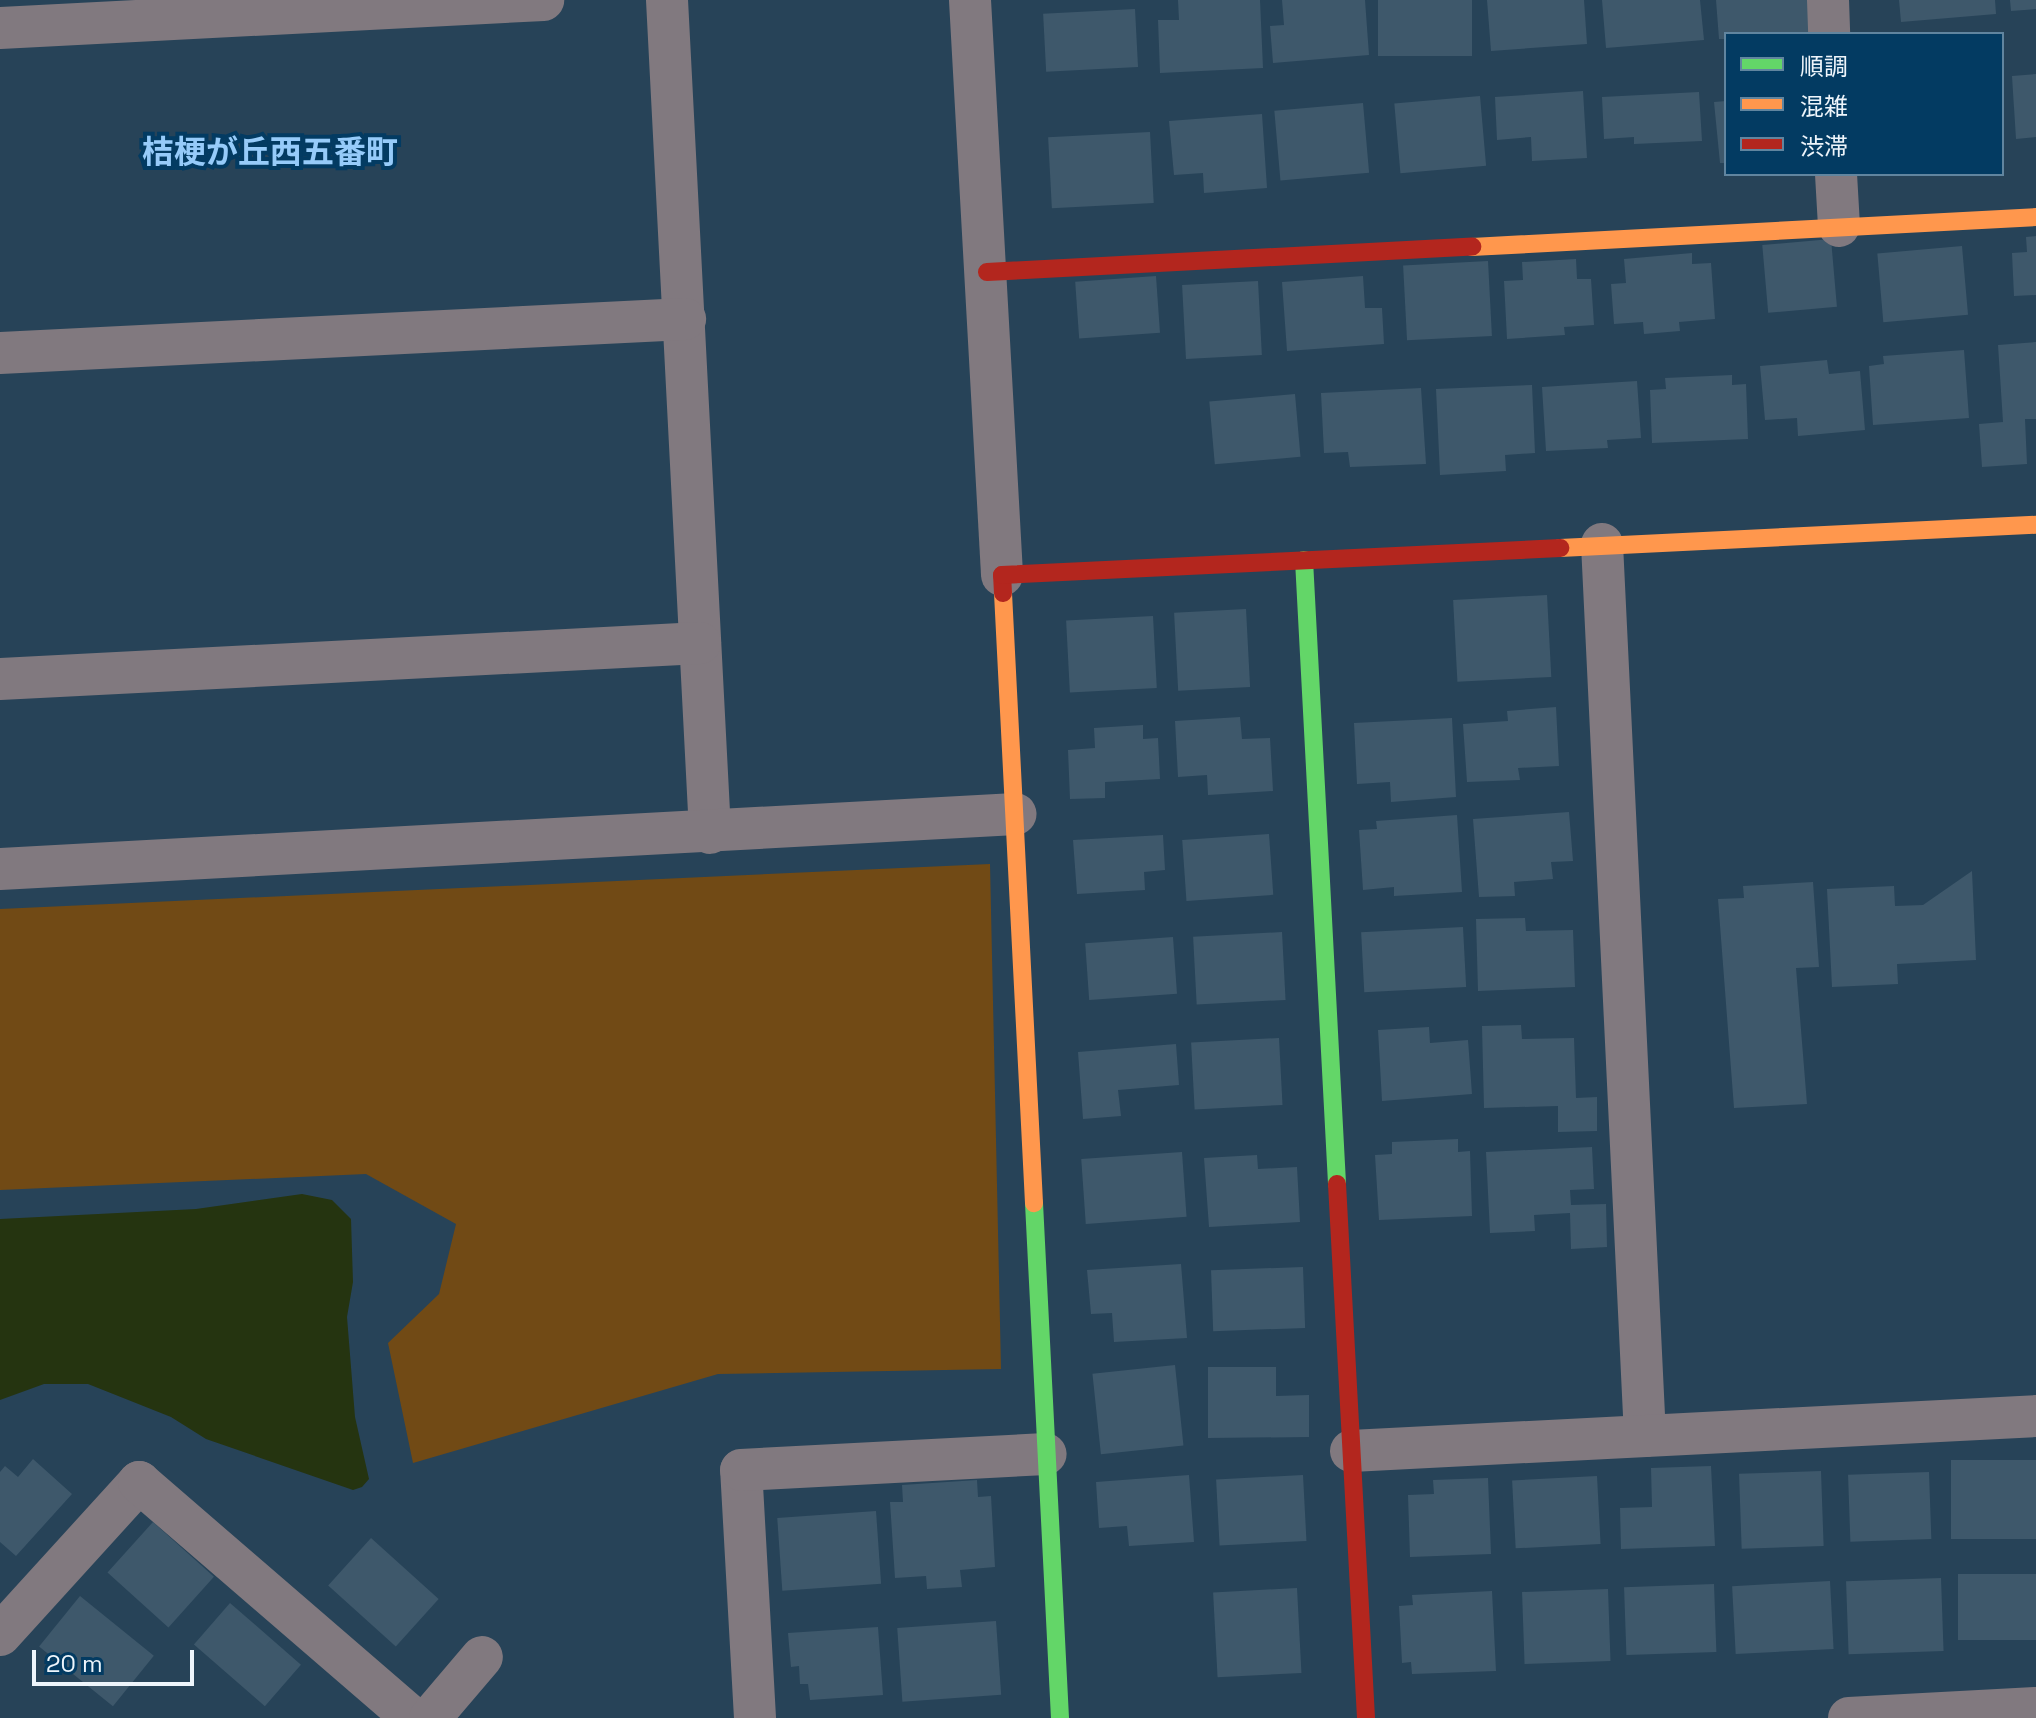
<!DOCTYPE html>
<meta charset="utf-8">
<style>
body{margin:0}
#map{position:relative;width:2036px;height:1718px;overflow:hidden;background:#274358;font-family:"Space Grotesk","Noto Sans JP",sans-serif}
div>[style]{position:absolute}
.green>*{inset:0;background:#714a15}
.water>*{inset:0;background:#253410}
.building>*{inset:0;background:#3e586b;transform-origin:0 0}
.street>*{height:42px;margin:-21px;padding:0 21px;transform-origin:21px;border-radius:21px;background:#81797f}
.fast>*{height:18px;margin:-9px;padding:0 9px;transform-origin:9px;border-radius:9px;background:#63d668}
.slow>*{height:18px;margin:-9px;padding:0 9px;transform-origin:9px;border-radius:9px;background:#ff974d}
.jam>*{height:18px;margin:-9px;padding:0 9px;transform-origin:9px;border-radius:9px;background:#b3261e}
span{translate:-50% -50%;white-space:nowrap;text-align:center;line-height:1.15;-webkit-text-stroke:8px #033b62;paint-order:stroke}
.quarter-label{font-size:32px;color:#96cbf9;font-weight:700}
.legend{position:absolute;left:1724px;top:32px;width:280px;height:144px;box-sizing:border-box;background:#033b62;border:2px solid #61859f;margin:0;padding:10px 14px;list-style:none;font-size:24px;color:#eef5fb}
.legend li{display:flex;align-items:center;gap:16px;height:40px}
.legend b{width:40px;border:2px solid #61859f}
.scale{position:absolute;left:32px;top:1650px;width:162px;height:36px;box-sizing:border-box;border:4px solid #eef5fb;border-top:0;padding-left:10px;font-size:24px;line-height:28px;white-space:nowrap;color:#eef5fb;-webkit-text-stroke:6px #033b62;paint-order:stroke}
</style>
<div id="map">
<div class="green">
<div style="clip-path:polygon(990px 864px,1001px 1369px,718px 1374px,413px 1463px,388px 1343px,439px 1294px,456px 1224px,366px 1174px,0 1190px,0 909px)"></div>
</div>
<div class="water">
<div style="clip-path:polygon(302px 1194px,332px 1200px,351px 1219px,353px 1282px,347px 1317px,355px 1417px,369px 1479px,362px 1487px,353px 1490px,206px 1439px,171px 1417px,88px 1384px,44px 1384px,0 1400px,0 1219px,196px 1209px)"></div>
</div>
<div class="building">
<div style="clip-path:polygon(1178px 0,1260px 0,1263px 68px,1160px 73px,1158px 20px,1179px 20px)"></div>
<div style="clip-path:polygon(1282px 0,1365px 0,1369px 55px,1273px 63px,1270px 26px,1284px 25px)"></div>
<div style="left:1378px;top:0;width:94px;height:56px"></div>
<div style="clip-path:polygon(1487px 0,1584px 0,1587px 44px,1491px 51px)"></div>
<div style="clip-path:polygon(1602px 0,1700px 0,1704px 40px,1606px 48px)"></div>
<div style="clip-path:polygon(1716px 0,1816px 0,1818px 33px,1726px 34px,1726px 39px,1719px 39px)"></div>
<div style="clip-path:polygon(1899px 0,1995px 0,1996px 14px,1901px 22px)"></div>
<div style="clip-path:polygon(2010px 0,2036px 0,2036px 9px,2011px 11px)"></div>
<div style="left:1135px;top:9px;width:58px;height:92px;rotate:87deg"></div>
<div style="clip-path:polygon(2036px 74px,2036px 137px,2016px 139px,2012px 76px)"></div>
<div style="clip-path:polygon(1583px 91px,1587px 158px,1532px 161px,1531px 137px,1497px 140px,1495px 97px)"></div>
<div style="clip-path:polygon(1699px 92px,1702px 141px,1634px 144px,1634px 137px,1604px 139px,1602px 97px)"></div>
<div style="left:1480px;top:96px;width:70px;height:86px;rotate:85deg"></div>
<div style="clip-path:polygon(1726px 101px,1726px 163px,1720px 163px,1714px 102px)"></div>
<div style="left:1363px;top:103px;width:70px;height:89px;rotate:85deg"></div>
<div style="clip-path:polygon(1262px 114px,1267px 188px,1204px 193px,1203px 173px,1174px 175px,1169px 121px)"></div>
<div style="left:1150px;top:132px;width:71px;height:102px;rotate:87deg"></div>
<div style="clip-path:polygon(2036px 236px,2036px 295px,2014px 296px,2012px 253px,2027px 252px,2026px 237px)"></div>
<div style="left:1831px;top:239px;width:68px;height:69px;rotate:85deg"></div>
<div style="left:1962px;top:246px;width:69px;height:85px;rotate:85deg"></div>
<div style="clip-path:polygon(1692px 253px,1692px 264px,1711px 263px,1715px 319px,1679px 322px,1680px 331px,1644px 334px,1643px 322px,1614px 324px,1611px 284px,1626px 283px,1624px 259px)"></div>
<div style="clip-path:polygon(1576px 259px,1577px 279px,1591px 279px,1594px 325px,1564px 327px,1565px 335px,1507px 339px,1504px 281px,1523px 280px,1522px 262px)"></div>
<div style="left:1488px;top:261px;width:75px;height:85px;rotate:87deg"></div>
<div style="left:1156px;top:276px;width:57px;height:81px;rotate:86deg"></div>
<div style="clip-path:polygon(1363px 276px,1365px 308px,1382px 308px,1384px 344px,1287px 351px,1282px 282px)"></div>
<div style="left:1258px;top:281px;width:74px;height:76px;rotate:87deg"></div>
<div style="clip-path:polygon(2036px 342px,2036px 419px,2025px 419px,2027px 464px,1982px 467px,1979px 424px,2003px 422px,1998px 345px)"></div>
<div style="clip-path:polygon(1964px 350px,1969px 418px,1873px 425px,1869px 366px,1884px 364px,1883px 356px)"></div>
<div style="clip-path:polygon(1827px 360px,1829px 374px,1860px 371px,1865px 430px,1798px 436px,1797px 418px,1765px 420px,1760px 366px)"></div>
<div style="clip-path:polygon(1732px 375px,1732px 385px,1746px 384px,1748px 439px,1652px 443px,1650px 390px,1666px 389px,1665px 378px)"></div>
<div style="clip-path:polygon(1637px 381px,1641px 438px,1607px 440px,1608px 448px,1546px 451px,1542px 387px)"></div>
<div style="clip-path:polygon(1532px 385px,1535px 453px,1505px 455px,1506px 471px,1440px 475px,1436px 389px)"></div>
<div style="clip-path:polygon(1421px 388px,1426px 464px,1350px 467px,1348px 452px,1324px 453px,1321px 393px)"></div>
<div style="left:1295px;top:394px;width:63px;height:86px;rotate:85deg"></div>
<div style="left:1547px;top:595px;width:82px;height:94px;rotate:87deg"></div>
<div style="left:1246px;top:609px;width:78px;height:72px;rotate:87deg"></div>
<div style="left:1153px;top:616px;width:72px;height:87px;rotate:87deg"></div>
<div style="clip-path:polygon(1556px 707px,1559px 766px,1518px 768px,1520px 780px,1467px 782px,1463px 724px,1508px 721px,1507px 711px)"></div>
<div style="clip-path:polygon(1240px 717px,1242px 739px,1270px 738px,1273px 791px,1208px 795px,1207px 775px,1178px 777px,1175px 721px)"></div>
<div style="clip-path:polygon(1452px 718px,1456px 797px,1391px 802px,1390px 782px,1357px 784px,1354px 723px)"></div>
<div style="clip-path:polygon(1143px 725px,1143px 739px,1158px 738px,1160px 779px,1105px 782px,1105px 798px,1070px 799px,1068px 750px,1095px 748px,1094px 728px)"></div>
<div style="clip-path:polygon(1569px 812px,1573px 861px,1551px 862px,1553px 879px,1514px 882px,1515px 896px,1479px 897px,1473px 819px)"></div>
<div style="clip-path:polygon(1457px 815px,1462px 892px,1394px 896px,1394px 887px,1363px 890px,1359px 830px,1377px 829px,1376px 821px)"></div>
<div style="left:1269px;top:834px;width:61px;height:87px;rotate:86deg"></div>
<div style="clip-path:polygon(1163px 835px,1165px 870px,1144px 872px,1145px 890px,1077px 894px,1073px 840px)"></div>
<div style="clip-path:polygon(1972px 871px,1976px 960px,1897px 964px,1898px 984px,1832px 987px,1827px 889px,1894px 886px,1895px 906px,1923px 905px)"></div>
<div style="clip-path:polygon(1813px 882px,1819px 967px,1796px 968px,1807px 1104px,1734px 1108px,1718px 899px,1744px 898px,1743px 886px)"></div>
<div style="clip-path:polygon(1525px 918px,1526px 931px,1573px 930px,1575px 987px,1478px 991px,1476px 919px)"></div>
<div style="left:1463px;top:927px;width:60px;height:102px;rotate:87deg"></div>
<div style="left:1282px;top:932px;width:68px;height:89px;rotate:87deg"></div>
<div style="left:1173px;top:937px;width:57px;height:88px;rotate:86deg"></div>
<div style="clip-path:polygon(1521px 1025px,1522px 1039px,1574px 1038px,1576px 1098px,1597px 1097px,1597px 1131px,1558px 1132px,1558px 1106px,1484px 1108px,1482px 1026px)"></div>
<div style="clip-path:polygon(1429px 1027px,1430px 1043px,1468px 1040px,1472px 1094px,1382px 1101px,1378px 1030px)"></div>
<div style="left:1279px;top:1038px;width:67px;height:88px;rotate:87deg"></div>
<div style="clip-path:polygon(1176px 1044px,1179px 1085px,1118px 1090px,1121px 1116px,1083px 1119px,1078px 1052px)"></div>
<div style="clip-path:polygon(1458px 1139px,1458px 1152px,1470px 1151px,1472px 1216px,1379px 1220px,1375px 1155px,1392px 1154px,1392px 1142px)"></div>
<div style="clip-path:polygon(1592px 1147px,1594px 1189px,1570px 1190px,1571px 1205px,1606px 1204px,1607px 1247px,1571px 1249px,1570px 1213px,1534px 1215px,1535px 1231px,1490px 1233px,1486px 1152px)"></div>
<div style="left:1182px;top:1152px;width:65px;height:101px;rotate:86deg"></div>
<div style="clip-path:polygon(1257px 1155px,1258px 1169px,1297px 1167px,1300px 1222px,1209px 1227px,1204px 1158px)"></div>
<div style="clip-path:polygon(1181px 1264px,1187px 1338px,1114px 1342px,1112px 1313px,1091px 1314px,1087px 1270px)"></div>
<div style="left:1303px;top:1267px;width:61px;height:92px;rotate:88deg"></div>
<div style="left:1175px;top:1365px;width:81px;height:83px;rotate:84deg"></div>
<div style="clip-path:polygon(1208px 1367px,1276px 1367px,1276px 1396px,1309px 1395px,1309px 1437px,1208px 1438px)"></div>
<div style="clip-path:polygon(33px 1459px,72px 1494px,16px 1556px,0 1542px,0 1472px,5px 1466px,18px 1477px)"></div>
<div style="left:2036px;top:1460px;width:79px;height:85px;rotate:90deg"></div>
<div style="clip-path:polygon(1711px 1466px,1715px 1546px,1621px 1549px,1620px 1508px,1652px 1507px,1651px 1468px)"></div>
<div style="left:1821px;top:1471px;width:75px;height:82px;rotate:88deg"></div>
<div style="left:1929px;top:1472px;width:67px;height:81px;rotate:88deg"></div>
<div style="clip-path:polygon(1189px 1475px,1194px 1542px,1129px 1546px,1127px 1526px,1099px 1528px,1096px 1482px)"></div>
<div style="left:1303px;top:1475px;width:66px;height:87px;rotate:87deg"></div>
<div style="left:1597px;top:1476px;width:68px;height:85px;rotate:87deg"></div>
<div style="clip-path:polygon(1488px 1478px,1491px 1554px,1410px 1557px,1408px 1495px,1434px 1494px,1433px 1480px)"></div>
<div style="clip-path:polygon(977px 1480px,978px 1497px,991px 1496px,995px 1567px,960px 1570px,962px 1587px,927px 1589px,926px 1576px,895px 1578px,890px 1502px,903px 1502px,902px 1485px)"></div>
<div style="left:876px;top:1511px;width:73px;height:99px;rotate:86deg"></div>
<div style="left:153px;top:1522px;width:82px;height:68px;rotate:42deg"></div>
<div style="left:371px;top:1538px;width:91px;height:64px;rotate:42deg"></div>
<div style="left:2036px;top:1574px;width:66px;height:78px;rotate:90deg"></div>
<div style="left:1941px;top:1578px;width:73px;height:95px;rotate:88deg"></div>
<div style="left:1830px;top:1581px;width:68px;height:98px;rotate:87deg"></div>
<div style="left:1714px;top:1584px;width:68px;height:90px;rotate:88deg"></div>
<div style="left:1297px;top:1588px;width:85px;height:84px;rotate:87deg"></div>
<div style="left:1608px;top:1589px;width:72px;height:86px;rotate:88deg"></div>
<div style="clip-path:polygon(1492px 1591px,1496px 1671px,1412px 1674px,1411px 1662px,1402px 1663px,1399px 1606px,1413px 1605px,1412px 1595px)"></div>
<div style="left:80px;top:1596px;width:95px;height:65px;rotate:39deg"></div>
<div style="left:230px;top:1603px;width:94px;height:55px;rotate:41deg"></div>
<div style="left:996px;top:1621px;width:74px;height:99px;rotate:86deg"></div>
<div style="clip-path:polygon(878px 1627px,883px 1695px,810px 1700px,808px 1684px,800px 1684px,799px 1666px,791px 1667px,788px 1633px)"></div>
</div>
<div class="street">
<div style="left:667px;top:0;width:834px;rotate:87.04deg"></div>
<div style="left:970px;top:0;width:576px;rotate:86.81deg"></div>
<div style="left:1828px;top:0;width:34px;rotate:88deg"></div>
<div style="left:0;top:28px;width:544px;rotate:-2.95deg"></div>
<div style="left:1836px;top:174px;width:52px;rotate:86.7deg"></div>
<div style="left:0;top:353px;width:686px;rotate:-2.84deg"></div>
<div style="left:1602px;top:544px;width:893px;rotate:87.24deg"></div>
<div style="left:0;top:679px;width:701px;rotate:-2.94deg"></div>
<div style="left:0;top:869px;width:1017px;rotate:-3.1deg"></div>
<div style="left:1351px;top:1451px;width:686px;rotate:-2.92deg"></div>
<div style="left:0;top:1635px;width:207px;rotate:-47.7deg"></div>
<div style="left:139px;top:1482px;width:361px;rotate:40.8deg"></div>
<div style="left:430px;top:1718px;width:80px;rotate:-49.6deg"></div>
<div style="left:755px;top:1718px;width:248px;rotate:-93.2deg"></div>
<div style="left:741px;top:1470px;width:305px;rotate:-3deg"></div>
<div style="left:1849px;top:1718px;width:187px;rotate:-3.1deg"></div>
</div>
<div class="fast">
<div style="left:1304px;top:560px;width:625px;rotate:86.97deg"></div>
<div style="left:1034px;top:1203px;width:516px;rotate:87.11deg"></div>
</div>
<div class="slow">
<div style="left:1472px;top:247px;width:565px;rotate:-3.04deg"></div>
<div style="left:1560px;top:548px;width:477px;rotate:-2.8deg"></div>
<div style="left:1003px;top:593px;width:611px;rotate:87.09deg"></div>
</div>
<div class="jam">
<div style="left:987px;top:272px;width:486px;rotate:-3deg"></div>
<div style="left:1003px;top:593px;width:18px;rotate:-93deg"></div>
<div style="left:1002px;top:575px;width:559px;rotate:-2.77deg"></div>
<div style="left:1337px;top:1184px;width:535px;rotate:86.89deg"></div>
</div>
<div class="quarter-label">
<span style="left:270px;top:152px">桔梗が丘西五番町</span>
</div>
<ul class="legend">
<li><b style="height:10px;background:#63d668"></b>順調</li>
<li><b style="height:10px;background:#ff974d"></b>混雑</li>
<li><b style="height:10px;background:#b3261e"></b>渋滞</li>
</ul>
<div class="scale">20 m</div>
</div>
